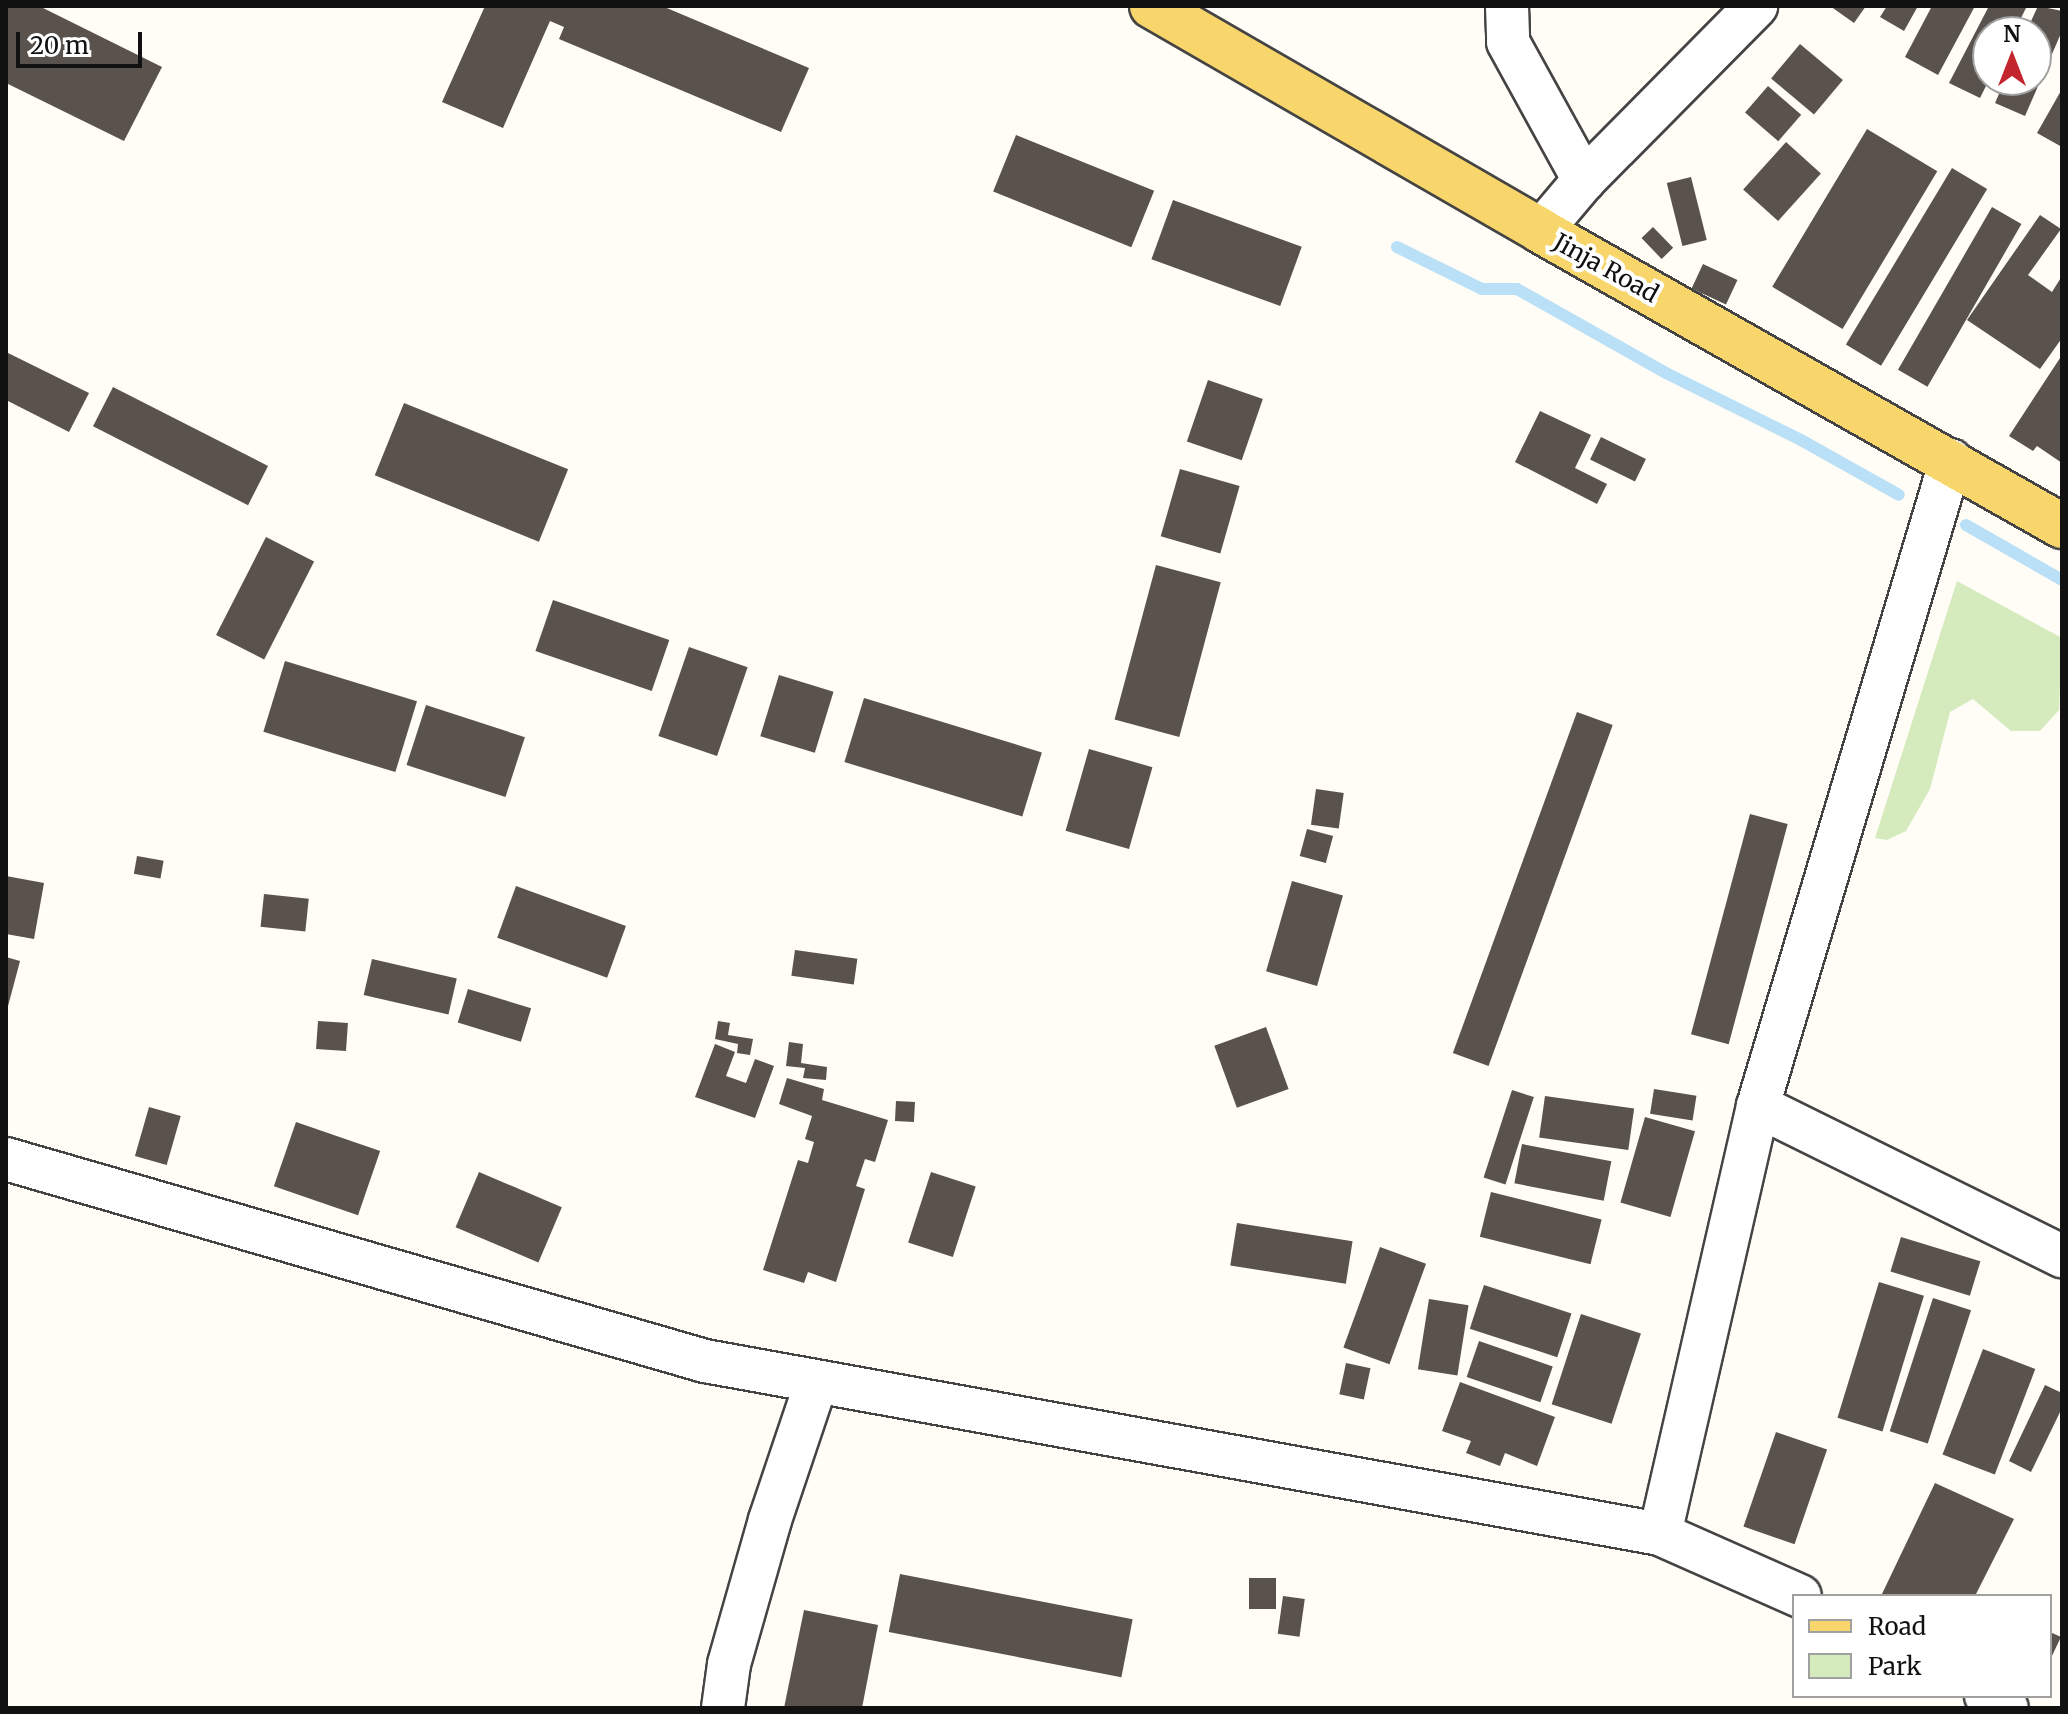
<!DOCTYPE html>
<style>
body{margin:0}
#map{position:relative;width:2068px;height:1714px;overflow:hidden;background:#fffdf5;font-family:Merriweather,serif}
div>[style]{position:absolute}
.green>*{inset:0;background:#d5ebbd}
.stream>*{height:12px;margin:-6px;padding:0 6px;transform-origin:6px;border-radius:6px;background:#b9e0f7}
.building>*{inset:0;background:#5a524d;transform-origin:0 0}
.roads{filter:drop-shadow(2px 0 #444) drop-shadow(-2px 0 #444) drop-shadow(0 2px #444) drop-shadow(0 -2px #444)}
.street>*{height:42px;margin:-21px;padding:0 21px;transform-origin:21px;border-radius:21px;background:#fff}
.primary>*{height:44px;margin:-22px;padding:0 22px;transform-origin:22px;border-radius:22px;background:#f9d66b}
span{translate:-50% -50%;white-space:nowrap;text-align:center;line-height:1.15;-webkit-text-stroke:8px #fff;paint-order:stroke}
.street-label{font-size:24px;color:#111}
.frame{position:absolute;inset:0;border:8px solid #111;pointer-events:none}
.legend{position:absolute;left:1792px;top:1594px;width:260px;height:104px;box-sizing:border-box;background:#fff;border:2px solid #a0a0a0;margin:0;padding:10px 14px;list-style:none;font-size:24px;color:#111}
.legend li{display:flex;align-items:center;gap:16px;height:40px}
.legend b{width:40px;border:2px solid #a0a0a0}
.north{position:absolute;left:1972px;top:16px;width:80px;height:80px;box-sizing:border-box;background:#fff;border:2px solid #a0a0a0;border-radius:50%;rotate:0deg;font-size:22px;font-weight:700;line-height:32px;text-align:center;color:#111}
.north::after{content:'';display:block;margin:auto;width:28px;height:36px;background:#c4262e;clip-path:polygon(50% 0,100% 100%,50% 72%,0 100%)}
.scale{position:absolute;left:16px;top:32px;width:126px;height:36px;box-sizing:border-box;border:4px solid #111;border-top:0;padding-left:10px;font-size:24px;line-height:28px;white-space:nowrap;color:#111;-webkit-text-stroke:6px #fff;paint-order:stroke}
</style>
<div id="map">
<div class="green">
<div style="clip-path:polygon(1957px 581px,2062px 638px,2059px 710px,2040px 731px,2011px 731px,1973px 699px,1950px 712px,1930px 789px,1906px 831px,1887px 840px,1875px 838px)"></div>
</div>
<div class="stream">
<div style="left:1397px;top:247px;width:95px;rotate:26.3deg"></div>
<div style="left:1482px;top:289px;width:35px"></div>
<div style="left:1517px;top:289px;width:171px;rotate:29.4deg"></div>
<div style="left:1666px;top:373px;width:151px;rotate:26.4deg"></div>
<div style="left:1801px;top:440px;width:112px;rotate:29.3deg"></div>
<div style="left:1966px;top:525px;width:111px;rotate:29.8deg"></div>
</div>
<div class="building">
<div style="clip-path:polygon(7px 6px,39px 6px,162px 67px,124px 141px,6px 83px)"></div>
<div style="clip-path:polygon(485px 6px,662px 6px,809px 68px,781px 132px,559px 39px,564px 27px,550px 21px,503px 128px,442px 102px)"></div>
<div style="clip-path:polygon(1830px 6px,1866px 6px,1854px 23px)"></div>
<div style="clip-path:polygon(1887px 6px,1918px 6px,1904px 31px,1880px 17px)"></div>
<div style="clip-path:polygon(1932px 6px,1975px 6px,1938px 75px,1905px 57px)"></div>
<div style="clip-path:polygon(1989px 6px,2027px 6px,2014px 32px,1988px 32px,1989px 80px,1980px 98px,1949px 83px)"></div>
<div style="clip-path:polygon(2038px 6px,2062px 11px,2062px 31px,2025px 116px,1995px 103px,2005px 80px,2036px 80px,2036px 32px,2026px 32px)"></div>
<div style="left:1800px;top:44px;width:56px;height:45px;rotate:40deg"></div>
<div style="left:1768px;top:86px;width:44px;height:35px;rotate:41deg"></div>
<div style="clip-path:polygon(2062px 89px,2062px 147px,2037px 133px)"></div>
<div style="left:1867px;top:129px;width:82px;height:184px;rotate:31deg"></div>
<div style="left:1016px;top:135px;width:149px;height:61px;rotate:22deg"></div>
<div style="left:1786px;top:142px;width:47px;height:64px;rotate:42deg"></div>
<div style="left:1952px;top:168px;width:41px;height:206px;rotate:31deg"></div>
<div style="left:1691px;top:177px;width:65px;height:25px;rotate:76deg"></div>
<div style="left:1173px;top:200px;width:137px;height:63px;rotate:20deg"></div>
<div style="left:1992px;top:207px;width:34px;height:188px;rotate:30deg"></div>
<div style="clip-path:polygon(2040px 215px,2061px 229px,2028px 275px,2052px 292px,2062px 276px,2062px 338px,2040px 369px,1967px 320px)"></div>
<div style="left:1653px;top:227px;width:29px;height:16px;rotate:46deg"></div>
<div style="left:1703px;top:264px;width:38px;height:27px;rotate:25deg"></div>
<div style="clip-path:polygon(6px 352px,89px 393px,69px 432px,6px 400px)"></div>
<div style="clip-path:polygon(2062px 355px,2062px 463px,2037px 446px,2033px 451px,2009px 436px)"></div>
<div style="left:1208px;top:380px;width:58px;height:65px;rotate:19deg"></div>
<div style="left:113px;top:387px;width:174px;height:44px;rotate:27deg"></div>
<div style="left:404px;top:403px;width:177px;height:78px;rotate:22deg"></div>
<div style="clip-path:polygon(1540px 411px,1591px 435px,1575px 468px,1607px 484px,1597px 504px,1515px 462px)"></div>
<div style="left:1601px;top:437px;width:50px;height:25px;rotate:26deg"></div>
<div style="left:1180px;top:469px;width:62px;height:70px;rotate:16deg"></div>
<div style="left:266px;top:537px;width:54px;height:110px;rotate:27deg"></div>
<div style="left:1156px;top:565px;width:67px;height:160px;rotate:15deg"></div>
<div style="left:553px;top:600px;width:123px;height:54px;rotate:19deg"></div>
<div style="left:689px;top:647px;width:62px;height:94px;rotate:19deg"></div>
<div style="left:285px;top:661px;width:138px;height:74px;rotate:17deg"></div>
<div style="left:779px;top:675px;width:57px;height:64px;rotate:17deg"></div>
<div style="left:864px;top:698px;width:186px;height:67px;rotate:17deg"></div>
<div style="left:426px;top:705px;width:104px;height:63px;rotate:18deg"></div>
<div style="left:1577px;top:712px;width:38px;height:363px;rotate:20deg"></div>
<div style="left:1089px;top:749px;width:66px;height:85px;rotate:16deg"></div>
<div style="left:1316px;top:789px;width:28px;height:36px;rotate:8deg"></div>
<div style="left:1750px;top:814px;width:39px;height:228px;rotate:15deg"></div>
<div style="left:1307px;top:829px;width:27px;height:28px;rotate:15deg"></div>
<div style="left:137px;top:856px;width:27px;height:18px;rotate:10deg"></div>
<div style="clip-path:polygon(6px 876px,44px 883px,34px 939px,6px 934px)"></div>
<div style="left:1292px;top:881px;width:53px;height:94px;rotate:16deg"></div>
<div style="left:516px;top:886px;width:117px;height:55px;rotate:20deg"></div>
<div style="left:264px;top:894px;width:45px;height:33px;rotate:6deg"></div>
<div style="left:795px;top:950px;width:63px;height:26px;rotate:8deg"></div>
<div style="clip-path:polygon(6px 957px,20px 961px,7px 1010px,6px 1010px)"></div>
<div style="left:372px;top:959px;width:87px;height:37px;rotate:13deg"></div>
<div style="left:468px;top:989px;width:66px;height:35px;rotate:17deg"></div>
<div style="left:318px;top:1021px;width:30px;height:28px;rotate:4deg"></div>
<div style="clip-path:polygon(718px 1021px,730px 1023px,728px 1035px,753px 1039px,750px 1055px,737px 1053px,738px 1044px,715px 1039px)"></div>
<div style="left:1266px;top:1027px;width:66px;height:55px;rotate:70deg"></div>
<div style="clip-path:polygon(789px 1042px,803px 1044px,801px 1063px,827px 1067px,826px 1080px,803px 1078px,805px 1068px,786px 1066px)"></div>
<div style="clip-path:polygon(715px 1044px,735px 1052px,726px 1076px,746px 1083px,755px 1059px,774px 1066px,755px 1118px,695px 1097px)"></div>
<div style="clip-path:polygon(787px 1078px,824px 1089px,822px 1100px,888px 1120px,875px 1162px,865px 1159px,856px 1186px,865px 1189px,836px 1282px,808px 1272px,804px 1283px,763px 1270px,798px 1160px,808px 1163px,814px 1142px,805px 1139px,812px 1116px,779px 1104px)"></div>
<div style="left:1654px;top:1089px;width:43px;height:25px;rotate:9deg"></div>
<div style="left:1512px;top:1090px;width:23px;height:92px;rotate:18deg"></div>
<div style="left:1545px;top:1096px;width:90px;height:42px;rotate:8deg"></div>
<div style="left:896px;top:1101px;width:19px;height:20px;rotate:3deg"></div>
<div style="left:149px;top:1107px;width:33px;height:51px;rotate:16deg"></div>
<div style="left:1645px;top:1117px;width:52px;height:89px;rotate:16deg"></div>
<div style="left:296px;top:1122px;width:89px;height:68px;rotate:19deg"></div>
<div style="left:1522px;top:1144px;width:91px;height:40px;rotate:11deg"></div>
<div style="left:479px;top:1172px;width:90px;height:60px;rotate:23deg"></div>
<div style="left:931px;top:1172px;width:47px;height:74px;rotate:18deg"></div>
<div style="left:1491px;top:1192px;width:114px;height:46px;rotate:14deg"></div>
<div style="left:1237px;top:1223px;width:117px;height:43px;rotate:9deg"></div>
<div style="left:1901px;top:1237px;width:83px;height:36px;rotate:17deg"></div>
<div style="left:1380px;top:1247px;width:49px;height:107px;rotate:20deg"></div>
<div style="left:1879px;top:1282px;width:47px;height:142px;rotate:17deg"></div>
<div style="left:1484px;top:1285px;width:92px;height:46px;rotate:18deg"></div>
<div style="left:1933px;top:1298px;width:40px;height:140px;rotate:18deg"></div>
<div style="left:1429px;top:1299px;width:40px;height:71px;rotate:9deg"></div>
<div style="left:1581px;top:1314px;width:63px;height:95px;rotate:18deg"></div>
<div style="left:1479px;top:1341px;width:78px;height:38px;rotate:19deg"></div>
<div style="left:1983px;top:1349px;width:56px;height:113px;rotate:21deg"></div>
<div style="left:1346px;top:1363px;width:25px;height:32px;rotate:12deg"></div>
<div style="clip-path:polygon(1460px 1382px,1555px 1417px,1537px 1466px,1505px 1453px,1500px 1466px,1466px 1453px,1471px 1441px,1442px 1431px)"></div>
<div style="clip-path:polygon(2045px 1385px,2062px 1393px,2062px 1408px,2031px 1472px,2009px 1461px)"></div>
<div style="left:1776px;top:1432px;width:54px;height:100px;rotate:19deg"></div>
<div style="clip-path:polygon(1935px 1483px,2014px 1519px,1975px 1596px,1881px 1596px)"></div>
<div style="left:900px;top:1574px;width:237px;height:59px;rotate:11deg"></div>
<div style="left:1249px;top:1578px;width:27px;height:31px"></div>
<div style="left:1283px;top:1596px;width:22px;height:38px;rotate:8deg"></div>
<div style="clip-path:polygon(804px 1610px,878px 1625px,862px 1708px,784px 1708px)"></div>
<div style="clip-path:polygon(2050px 1632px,2061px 1637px,2050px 1660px)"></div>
</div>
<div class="roads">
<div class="street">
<div style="left:1507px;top:6px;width:36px;rotate:88deg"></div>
<div style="left:1508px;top:42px;width:158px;rotate:61.2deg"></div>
<div style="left:1541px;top:231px;width:67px;rotate:-49.9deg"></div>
<div style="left:1584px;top:180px;width:245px;rotate:-45.3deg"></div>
<div style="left:1758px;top:1106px;width:339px;rotate:26.3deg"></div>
<div style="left:6px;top:1159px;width:728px;rotate:16.12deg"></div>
<div style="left:705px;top:1361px;width:971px;rotate:10.27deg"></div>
<div style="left:1660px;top:1534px;width:153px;rotate:23.9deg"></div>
<div style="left:1660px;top:1534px;width:439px;rotate:-77.1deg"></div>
<div style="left:1758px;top:1106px;width:674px;rotate:-73.37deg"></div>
<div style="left:1986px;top:1696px;width:24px;rotate:30deg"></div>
<div style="left:723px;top:1708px;width:44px;rotate:-82.2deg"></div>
<div style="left:729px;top:1664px;width:150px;rotate:-74.1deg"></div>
<div style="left:770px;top:1520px;width:145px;rotate:-71.4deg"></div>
</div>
<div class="primary">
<div style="left:1152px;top:6px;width:449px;rotate:30deg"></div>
<div style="left:1541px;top:231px;width:599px;rotate:29.52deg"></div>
</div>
</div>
<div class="street-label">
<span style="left:1606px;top:268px;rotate:29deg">Jinja Road</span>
</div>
<div class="frame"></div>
<ul class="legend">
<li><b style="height:10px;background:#f9d66b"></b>Road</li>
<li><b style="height:22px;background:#d5ebbd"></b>Park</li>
</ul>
<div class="north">N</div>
<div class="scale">20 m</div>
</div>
